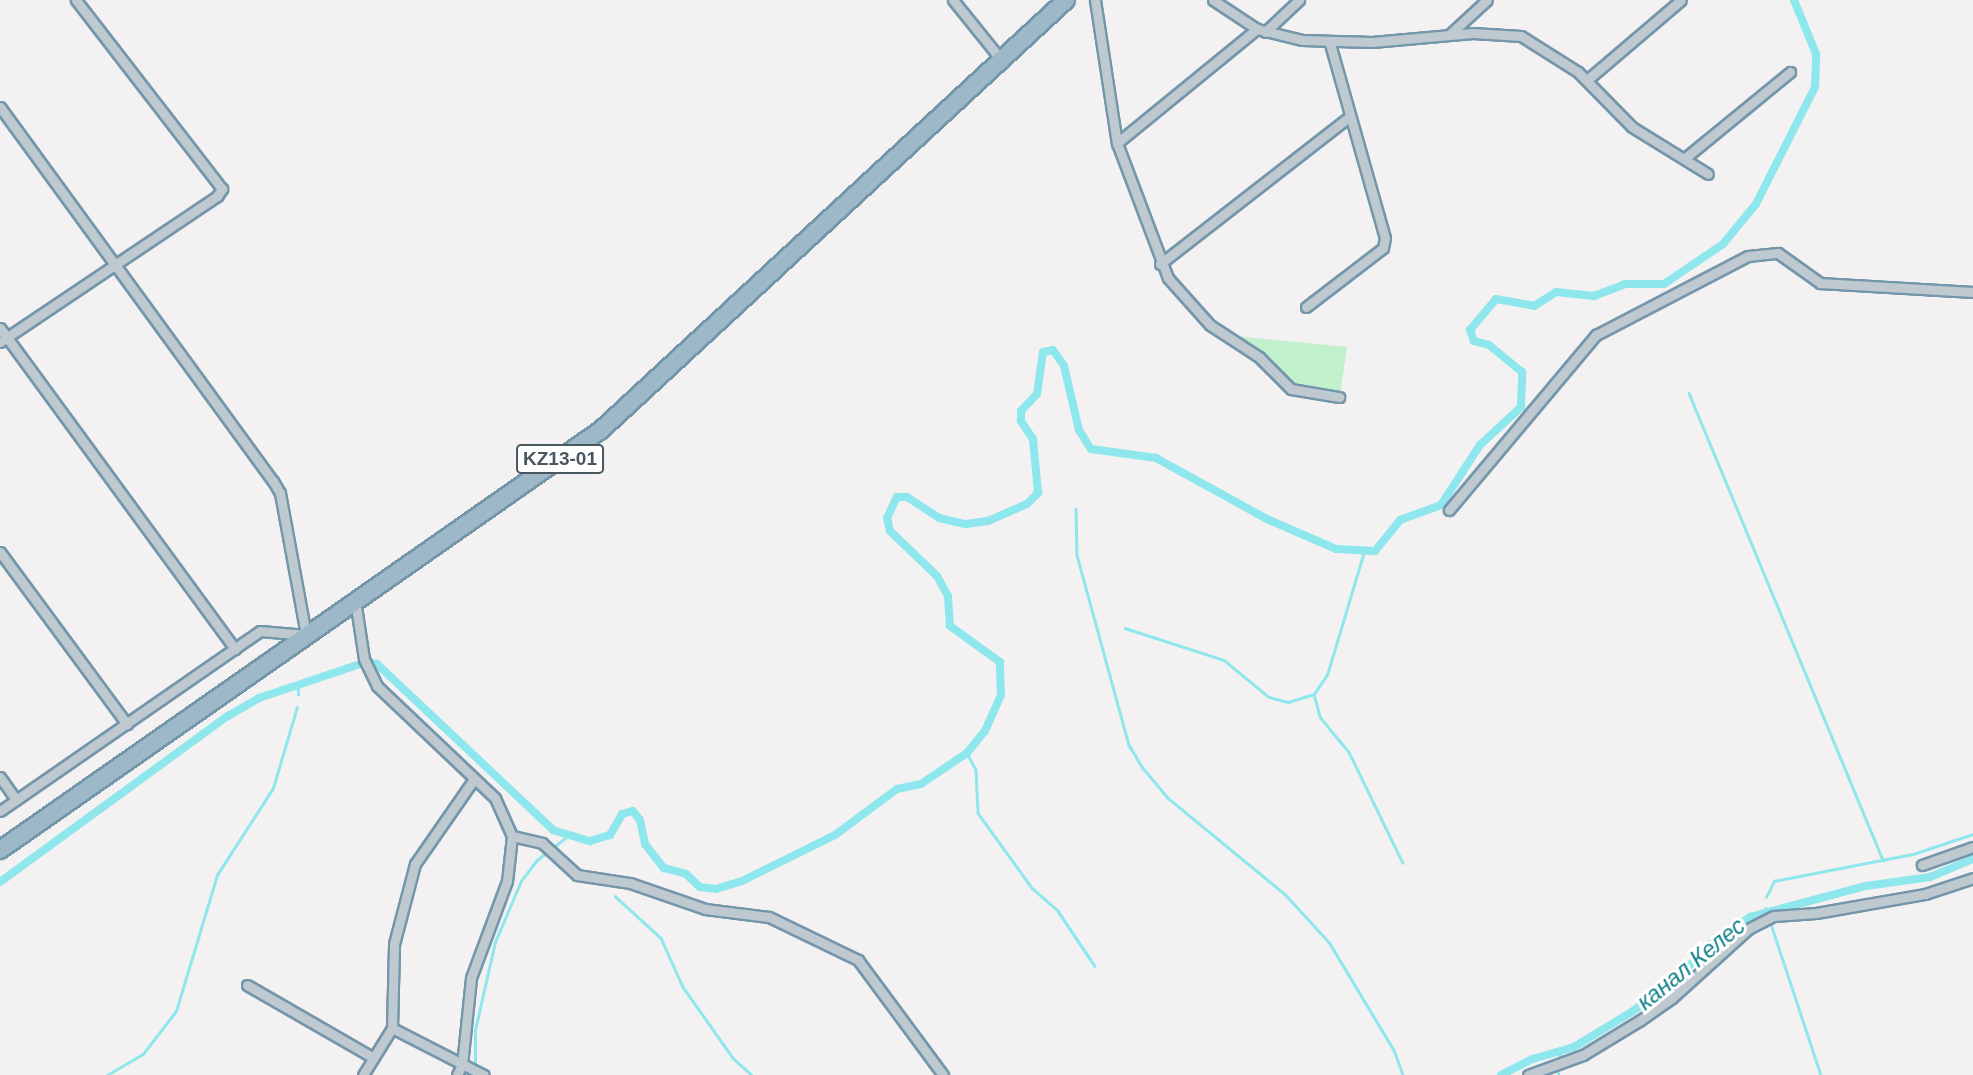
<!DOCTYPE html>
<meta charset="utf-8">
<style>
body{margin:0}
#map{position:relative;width:1973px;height:1075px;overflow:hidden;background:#f3f1f1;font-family:Arial,sans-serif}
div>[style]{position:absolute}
.green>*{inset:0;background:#c0f0cc}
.stream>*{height:2.5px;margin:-1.25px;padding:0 1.25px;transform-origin:1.25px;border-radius:1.25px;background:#8ee7ec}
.canal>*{height:8px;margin:-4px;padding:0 4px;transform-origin:4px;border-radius:4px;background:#8ee7ec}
.roads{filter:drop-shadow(2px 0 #7496ab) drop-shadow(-2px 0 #7496ab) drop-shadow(0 2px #7496ab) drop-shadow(0 -2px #7496ab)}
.minor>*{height:9px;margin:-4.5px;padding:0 4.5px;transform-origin:4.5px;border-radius:4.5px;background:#bfcad0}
.trunk>*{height:16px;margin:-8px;padding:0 8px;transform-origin:8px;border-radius:8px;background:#9db8c7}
span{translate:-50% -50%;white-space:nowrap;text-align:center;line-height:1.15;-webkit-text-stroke:6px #fff;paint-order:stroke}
.shield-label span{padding:2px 5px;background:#fff;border:2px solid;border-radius:5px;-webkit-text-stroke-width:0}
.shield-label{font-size:19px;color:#49575f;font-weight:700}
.water-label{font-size:23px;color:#0d7f87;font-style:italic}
</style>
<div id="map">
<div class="green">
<div style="clip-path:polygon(1235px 336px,1347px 347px,1340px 395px,1287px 384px)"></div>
</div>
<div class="stream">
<div style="left:1689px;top:393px;width:506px;rotate:67.44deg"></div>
<div style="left:1076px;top:509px;width:46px;rotate:88.8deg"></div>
<div style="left:1077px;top:555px;width:197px;rotate:74.7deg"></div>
<div style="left:1129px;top:745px;width:27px;rotate:59deg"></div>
<div style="left:1143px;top:768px;width:39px;rotate:50deg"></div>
<div style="left:1168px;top:798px;width:151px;rotate:39.4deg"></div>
<div style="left:1285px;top:894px;width:65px;rotate:47.5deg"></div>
<div style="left:1329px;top:942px;width:126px;rotate:59deg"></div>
<div style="left:1394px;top:1050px;width:27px;rotate:70deg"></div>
<div style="left:1125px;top:628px;width:104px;rotate:17.9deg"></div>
<div style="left:1224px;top:660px;width:58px;rotate:39.4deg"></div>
<div style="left:1269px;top:697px;width:20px;rotate:15deg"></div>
<div style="left:1288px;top:702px;width:27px;rotate:-17deg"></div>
<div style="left:1314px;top:694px;width:23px;rotate:-56deg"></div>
<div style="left:1327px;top:675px;width:128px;rotate:-73.3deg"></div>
<div style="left:1314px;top:694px;width:24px;rotate:75deg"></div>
<div style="left:1320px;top:717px;width:45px;rotate:50.4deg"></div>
<div style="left:1349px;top:752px;width:123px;rotate:64.1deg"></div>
<div style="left:298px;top:695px;width:10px;rotate:-90deg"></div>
<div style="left:967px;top:753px;width:19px;rotate:62deg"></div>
<div style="left:976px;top:770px;width:43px;rotate:87.3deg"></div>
<div style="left:978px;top:813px;width:92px;rotate:54.2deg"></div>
<div style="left:1032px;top:888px;width:35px;rotate:41deg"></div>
<div style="left:1058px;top:911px;width:66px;rotate:56.1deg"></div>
<div style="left:615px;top:896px;width:62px;rotate:42.4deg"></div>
<div style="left:661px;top:938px;width:54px;rotate:65.8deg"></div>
<div style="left:683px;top:987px;width:87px;rotate:54.8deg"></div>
<div style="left:733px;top:1058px;width:25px;rotate:42deg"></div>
<div style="left:1766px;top:897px;width:18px;rotate:-63deg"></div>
<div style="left:1774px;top:881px;width:142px;rotate:-11deg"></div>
<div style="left:1913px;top:854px;width:63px;rotate:-18.4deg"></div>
<div style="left:1766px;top:908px;width:5px;rotate:90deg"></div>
<div style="left:1771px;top:924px;width:159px;rotate:71.7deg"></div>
<div style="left:1559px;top:1060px;width:9px;rotate:-84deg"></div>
<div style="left:475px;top:1067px;width:37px;rotate:-90deg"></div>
<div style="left:475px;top:1030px;width:90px;rotate:-77.2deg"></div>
<div style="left:495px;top:942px;width:66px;rotate:-66.9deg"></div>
<div style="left:521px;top:881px;width:26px;rotate:-53deg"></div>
<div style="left:537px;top:860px;width:39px;rotate:-38deg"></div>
<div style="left:107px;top:1075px;width:42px;rotate:-30.3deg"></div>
<div style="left:143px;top:1054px;width:54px;rotate:-52.5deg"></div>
<div style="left:176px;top:1011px;width:142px;rotate:-73.2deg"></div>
<div style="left:217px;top:875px;width:103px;rotate:-57.2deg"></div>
<div style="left:273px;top:788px;width:84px;rotate:-73.5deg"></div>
<div style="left:1558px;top:1075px;width:2px;rotate:-90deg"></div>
</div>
<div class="canal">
<div style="left:0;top:882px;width:282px;rotate:-36.1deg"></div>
<div style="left:228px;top:716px;width:36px;rotate:-30deg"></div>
<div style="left:259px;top:698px;width:113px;rotate:-18.6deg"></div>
<div style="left:366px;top:662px;width:11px;rotate:10deg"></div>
<div style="left:377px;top:664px;width:242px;rotate:43.3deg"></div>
<div style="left:553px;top:830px;width:39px;rotate:17deg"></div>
<div style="left:590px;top:841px;width:21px;rotate:-17deg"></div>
<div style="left:610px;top:835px;width:24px;rotate:-60deg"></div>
<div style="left:622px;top:814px;width:11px;rotate:-15deg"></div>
<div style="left:633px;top:811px;width:11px;rotate:52deg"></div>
<div style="left:640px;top:820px;width:25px;rotate:78deg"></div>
<div style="left:645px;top:844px;width:31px;rotate:52deg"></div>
<div style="left:664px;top:868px;width:23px;rotate:15deg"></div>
<div style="left:686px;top:874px;width:19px;rotate:43deg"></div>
<div style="left:700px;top:887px;width:16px;rotate:7deg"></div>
<div style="left:716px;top:889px;width:27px;rotate:-17deg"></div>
<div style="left:742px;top:881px;width:104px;rotate:-26.3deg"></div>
<div style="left:835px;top:835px;width:77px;rotate:-36.6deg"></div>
<div style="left:897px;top:789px;width:25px;rotate:-12deg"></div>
<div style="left:921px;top:784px;width:55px;rotate:-34deg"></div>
<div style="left:967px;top:753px;width:28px;rotate:-51deg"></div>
<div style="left:985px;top:731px;width:39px;rotate:-66deg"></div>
<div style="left:1001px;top:695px;width:33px;rotate:-92deg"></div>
<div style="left:1000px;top:662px;width:62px;rotate:-144.2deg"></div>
<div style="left:950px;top:626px;width:30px;rotate:-94deg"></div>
<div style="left:948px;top:596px;width:23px;rotate:-119deg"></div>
<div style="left:937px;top:576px;width:65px;rotate:-136.2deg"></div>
<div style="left:890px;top:531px;width:13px;rotate:-103deg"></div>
<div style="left:887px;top:518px;width:23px;rotate:-65deg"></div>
<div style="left:897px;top:497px;width:10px"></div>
<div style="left:907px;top:497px;width:38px;rotate:33deg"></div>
<div style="left:939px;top:518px;width:28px;rotate:13deg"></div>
<div style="left:966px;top:524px;width:22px;rotate:-8deg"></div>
<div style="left:988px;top:521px;width:43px;rotate:-23.6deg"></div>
<div style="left:1027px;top:504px;width:16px;rotate:-45deg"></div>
<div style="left:1038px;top:493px;width:54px;rotate:-95.3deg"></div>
<div style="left:1033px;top:439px;width:22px;rotate:-124deg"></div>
<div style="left:1021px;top:421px;width:10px;rotate:-90deg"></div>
<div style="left:1021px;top:411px;width:23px;rotate:-47deg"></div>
<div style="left:1037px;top:394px;width:42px;rotate:-81.9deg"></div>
<div style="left:1043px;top:352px;width:10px;rotate:-11deg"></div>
<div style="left:1053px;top:350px;width:19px;rotate:55deg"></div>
<div style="left:1064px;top:366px;width:66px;rotate:76.8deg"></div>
<div style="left:1079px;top:430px;width:22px;rotate:58deg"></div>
<div style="left:1091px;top:449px;width:66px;rotate:7.9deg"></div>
<div style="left:1156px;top:458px;width:129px;rotate:28.8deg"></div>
<div style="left:1269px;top:520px;width:73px;rotate:23.4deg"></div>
<div style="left:1336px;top:549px;width:39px;rotate:3deg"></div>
<div style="left:1375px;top:551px;width:40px;rotate:-51deg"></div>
<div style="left:1400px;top:520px;width:44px;rotate:-20.1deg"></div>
<div style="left:1441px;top:505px;width:72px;rotate:-57deg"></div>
<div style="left:1480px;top:445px;width:56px;rotate:-42.8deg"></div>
<div style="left:1521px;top:407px;width:35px;rotate:-88deg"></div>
<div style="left:1522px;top:372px;width:43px;rotate:-140.7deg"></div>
<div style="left:1489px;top:345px;width:16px;rotate:-165deg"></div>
<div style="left:1474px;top:341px;width:12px;rotate:-110deg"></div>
<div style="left:1470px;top:330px;width:40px;rotate:-50deg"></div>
<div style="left:1496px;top:299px;width:39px;rotate:10deg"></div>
<div style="left:1534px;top:306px;width:26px;rotate:-32deg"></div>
<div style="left:1556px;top:292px;width:38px;rotate:6deg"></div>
<div style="left:1594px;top:296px;width:33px;rotate:-21deg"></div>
<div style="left:1625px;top:284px;width:39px"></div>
<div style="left:1664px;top:284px;width:71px;rotate:-34.1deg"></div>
<div style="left:1723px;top:244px;width:52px;rotate:-50.5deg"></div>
<div style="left:1756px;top:204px;width:131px;rotate:-63.2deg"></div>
<div style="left:1815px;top:87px;width:33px;rotate:-88deg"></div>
<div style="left:1816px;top:54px;width:58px;rotate:-112.2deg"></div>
<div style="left:1501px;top:1075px;width:36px;rotate:-27deg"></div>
<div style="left:1533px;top:1059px;width:43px;rotate:-16.3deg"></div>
<div style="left:1574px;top:1047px;width:69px;rotate:-31.4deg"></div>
<div style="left:1633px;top:1011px;width:53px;rotate:-35.8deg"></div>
<div style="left:1676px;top:980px;width:48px;rotate:-46.7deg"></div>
<div style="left:1709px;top:945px;width:50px;rotate:-34.3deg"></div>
<div style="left:1750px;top:917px;width:120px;rotate:-15deg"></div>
<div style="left:1866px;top:886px;width:65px;rotate:-8deg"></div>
<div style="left:1930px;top:877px;width:47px;rotate:-22.7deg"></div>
</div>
<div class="roads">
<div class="minor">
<div style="left:953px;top:0;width:80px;rotate:51.1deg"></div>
<div style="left:1095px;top:0;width:145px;rotate:81.3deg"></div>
<div style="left:1117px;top:143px;width:144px;rotate:69.3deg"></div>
<div style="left:1168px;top:278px;width:63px;rotate:48.2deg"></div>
<div style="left:1210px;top:325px;width:59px;rotate:33.1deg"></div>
<div style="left:1259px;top:357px;width:45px;rotate:45deg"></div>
<div style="left:1291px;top:389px;width:49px;rotate:9.5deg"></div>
<div style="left:1213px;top:0;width:53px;rotate:33.4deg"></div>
<div style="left:1257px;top:29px;width:46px;rotate:13.7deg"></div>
<div style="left:1302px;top:40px;width:70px;rotate:1.6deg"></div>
<div style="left:1372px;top:42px;width:101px;rotate:-5.1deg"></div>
<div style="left:1473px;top:33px;width:48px;rotate:3.6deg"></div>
<div style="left:1521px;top:36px;width:67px;rotate:32.3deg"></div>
<div style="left:1578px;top:72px;width:77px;rotate:45.5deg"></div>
<div style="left:1632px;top:127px;width:89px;rotate:31.7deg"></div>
<div style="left:1265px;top:32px;width:47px;rotate:-43.3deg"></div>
<div style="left:1450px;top:34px;width:50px;rotate:-42.6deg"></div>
<div style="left:1587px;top:80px;width:123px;rotate:-40.4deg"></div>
<div style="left:0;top:107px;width:463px;rotate:53.9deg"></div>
<div style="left:273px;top:481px;width:14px;rotate:60deg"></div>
<div style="left:280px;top:493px;width:144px;rotate:79.6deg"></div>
<div style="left:306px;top:635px;width:46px;rotate:-175deg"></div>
<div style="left:260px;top:631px;width:316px;rotate:145.3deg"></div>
<div style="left:1117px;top:143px;width:181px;rotate:-39.2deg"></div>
<div style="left:1685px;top:158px;width:136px;rotate:-39.3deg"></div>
<div style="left:1160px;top:264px;width:239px;rotate:-37.9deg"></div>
<div style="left:1306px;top:307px;width:97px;rotate:-37.5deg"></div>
<div style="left:1383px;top:248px;width:10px;rotate:-79deg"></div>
<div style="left:1385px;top:238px;width:203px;rotate:-105.8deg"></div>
<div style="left:0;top:328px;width:398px;rotate:53.8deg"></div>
<div style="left:0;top:342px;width:262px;rotate:-33.9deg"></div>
<div style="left:217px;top:196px;width:9px;rotate:-54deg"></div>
<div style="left:222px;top:189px;width:239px;rotate:-127.7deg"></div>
<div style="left:1449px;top:510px;width:229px;rotate:-50deg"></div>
<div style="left:1596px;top:335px;width:171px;rotate:-27.5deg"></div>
<div style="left:1748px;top:256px;width:30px;rotate:-6deg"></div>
<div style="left:1778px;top:253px;width:52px;rotate:35.5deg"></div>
<div style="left:1820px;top:283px;width:153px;rotate:3.4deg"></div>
<div style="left:0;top:552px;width:214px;rotate:53.6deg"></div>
<div style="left:355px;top:600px;width:60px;rotate:81.3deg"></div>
<div style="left:364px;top:659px;width:30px;rotate:64deg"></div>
<div style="left:377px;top:686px;width:163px;rotate:43.5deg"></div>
<div style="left:495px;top:798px;width:42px;rotate:65.9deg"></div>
<div style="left:512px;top:836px;width:45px;rotate:96.3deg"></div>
<div style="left:507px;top:881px;width:103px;rotate:110.4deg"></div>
<div style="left:471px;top:978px;width:87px;rotate:95.9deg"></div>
<div style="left:462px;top:1065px;width:11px;rotate:117deg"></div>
<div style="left:0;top:777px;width:28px;rotate:55deg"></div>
<div style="left:512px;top:836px;width:31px;rotate:13deg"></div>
<div style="left:542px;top:843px;width:47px;rotate:42.4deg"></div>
<div style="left:577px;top:875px;width:54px;rotate:8.6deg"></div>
<div style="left:630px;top:883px;width:79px;rotate:19.1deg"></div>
<div style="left:705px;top:909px;width:64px;rotate:7.1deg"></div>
<div style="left:769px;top:917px;width:99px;rotate:25.8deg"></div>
<div style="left:858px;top:960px;width:143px;rotate:53.5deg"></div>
<div style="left:1922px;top:865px;width:54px;rotate:-19.4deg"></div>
<div style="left:247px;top:985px;width:146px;rotate:29.9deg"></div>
<div style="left:392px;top:1028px;width:103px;rotate:27.1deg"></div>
<div style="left:363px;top:1075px;width:55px;rotate:-58.3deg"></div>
<div style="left:392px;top:1028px;width:84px;rotate:-88.6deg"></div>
<div style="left:394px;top:944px;width:83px;rotate:-75.3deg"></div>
<div style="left:415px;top:864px;width:103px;rotate:-55.2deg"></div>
<div style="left:1528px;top:1075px;width:59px;rotate:-20deg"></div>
<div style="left:1583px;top:1055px;width:66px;rotate:-31.3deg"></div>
<div style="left:1639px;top:1021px;width:40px;rotate:-34.9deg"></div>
<div style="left:1672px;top:998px;width:103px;rotate:-42.2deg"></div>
<div style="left:1748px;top:929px;width:29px;rotate:-27deg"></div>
<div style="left:1774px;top:916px;width:42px;rotate:-4.1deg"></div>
<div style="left:1816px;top:913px;width:111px;rotate:-9.9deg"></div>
<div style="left:1925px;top:894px;width:51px;rotate:-18.4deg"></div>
</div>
<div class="trunk">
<div style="left:0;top:850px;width:733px;rotate:-34.95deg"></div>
<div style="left:601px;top:430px;width:633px;rotate:-42.76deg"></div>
</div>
</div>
<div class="shield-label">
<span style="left:560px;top:459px">KZ13-01</span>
</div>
<div class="water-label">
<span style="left:1691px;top:964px;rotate:-39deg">канал Келес</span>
</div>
</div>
